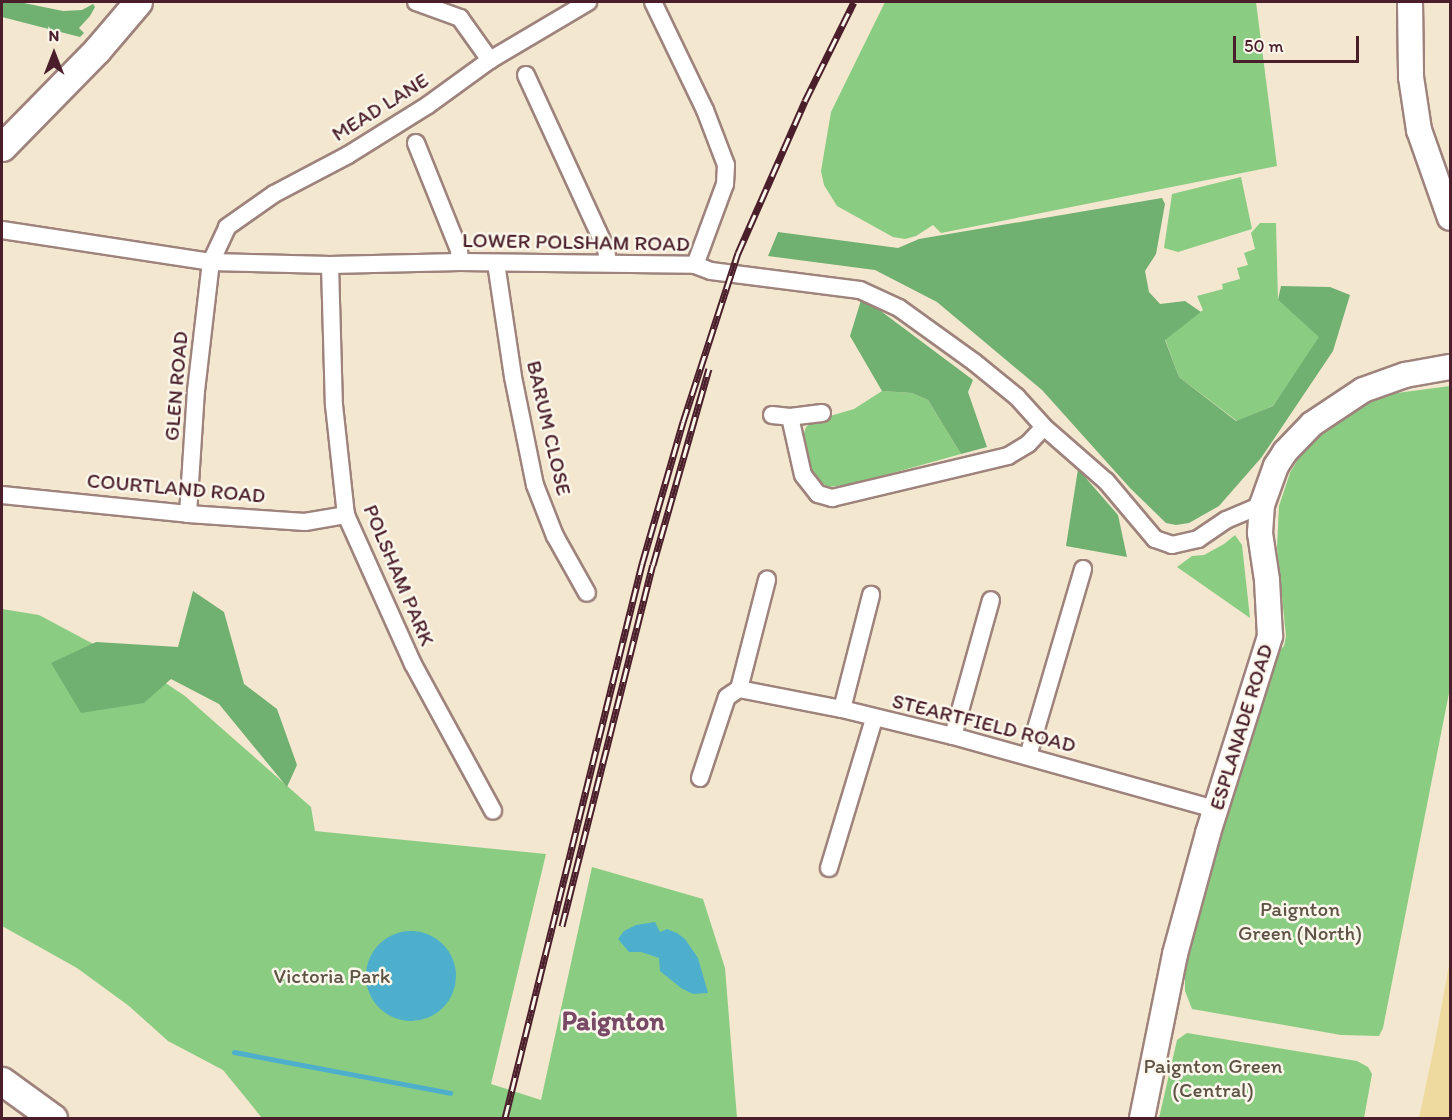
<!DOCTYPE html>
<style>
body{margin:0}
#map{position:relative;width:1452px;height:1120px;overflow:hidden;background:#f3e7cf;font-family:Itim,sans-serif}
div>[style]{position:absolute}
.green>*{inset:0;background:#8bcc83}
.forest>*{inset:0;background:#70b071}
.sand>*{inset:0;background:#eeda9e}
.water>*{inset:0;background:#4dafcc}
.round{border-radius:50%}
.stream>*{height:5px;margin:-2.5px;padding:0 2.5px;transform-origin:2.5px;border-radius:2.5px;background:#4dafcc}
.roads{filter:drop-shadow(2px 0 #9e837d) drop-shadow(-2px 0 #9e837d) drop-shadow(0 2px #9e837d) drop-shadow(0 -2px #9e837d)}
.street>*{height:16px;margin:-8px;padding:0 8px;transform-origin:8px;border-radius:8px;background:#fff}
.secondary>*{height:24px;margin:-12px;padding:0 12px;transform-origin:12px;border-radius:12px;background:#fff}
.primary>*{height:27px;margin:-13.5px;padding:0 13.5px;transform-origin:13.5px;border-radius:13.5px;background:#fff}
.rail>*{height:7px;margin-top:-3.5px;transform-origin:0;background:repeating-linear-gradient(90deg,#fbf7ec 0 14px,#4a1f2b 0 28px);box-sizing:border-box;border-block:2px solid #4a1f2b}
span{translate:-50% -50%;white-space:nowrap;text-align:center;line-height:1.15;-webkit-text-stroke:5px #fbf7ec;paint-order:stroke}
.street-label{font-size:21px;color:#4a1f2b}
.park-label{font-size:21px;color:#5e5345}
.district-label{font-size:27px;color:#794a66;font-weight:700}
.frame{position:absolute;inset:0;border:3px solid #4a1f2b;pointer-events:none}
.north{position:absolute;left:24px;top:24px;width:60px;height:60px;-webkit-text-stroke:4px #fbf7ec;paint-order:stroke;rotate:0deg;font-size:16px;font-weight:700;line-height:24px;text-align:center;color:#4a1f2b}
.north::after{content:'';display:block;margin:auto;width:21px;height:27px;background:#4a1f2b;clip-path:polygon(50% 0,100% 100%,50% 72%,0 100%)}
.scale{position:absolute;left:1233px;top:36px;width:126px;height:27px;box-sizing:border-box;border:3px solid #4a1f2b;border-top:0;padding-left:8px;font-size:18px;line-height:21px;white-space:nowrap;color:#4a1f2b;-webkit-text-stroke:4px #fbf7ec;paint-order:stroke}
</style>
<div id="map">
<div class="green">
<div style="clip-path:polygon(885px 2px,1256px 2px,1277px 166px,941px 233px,933px 225px,916px 236px,905px 239px,893px 237px,837px 206px,824px 185px,821px 171px,831px 112px)"></div>
<div style="clip-path:polygon(1241px 177px,1252px 229px,1178px 252px,1164px 248px,1172px 194px)"></div>
<div style="clip-path:polygon(1260px 223px,1276px 223px,1278px 300px,1320px 337px,1273px 406px,1237px 421px,1179px 377px,1165px 339px,1203px 310px,1197px 296px,1223px 289px,1222px 284px,1240px 279px,1237px 268px,1248px 265px,1244px 253px,1255px 249px,1251px 233px)"></div>
<div style="clip-path:polygon(1450px 386px,1450px 688px,1383px 1028px,1379px 1036px,1341px 1035px,1192px 1009px,1185px 991px,1185px 965px,1191px 938px,1220px 825px,1275px 655px,1284px 646px,1286px 636px,1277px 548px,1279px 506px,1290px 473px,1301px 454px,1317px 438px,1339px 419px,1364px 404px,1397px 393px)"></div>
<div style="clip-path:polygon(882px 391px,912px 393px,928px 400px,961px 454px,853px 484px,828px 487px,818px 480px,810px 473px,802px 439px,806px 427px,813px 421px,854px 409px)"></div>
<div style="clip-path:polygon(1235px 535px,1242px 545px,1250px 618px,1177px 567px,1192px 556px,1204px 555px,1224px 544px)"></div>
<div style="clip-path:polygon(2px 609px,39px 615px,161px 680px,185px 696px,311px 807px,315px 831px,546px 854px,491px 1084px,541px 1100px,592px 867px,703px 899px,725px 968px,737px 1118px,262px 1118px,223px 1070px,168px 1041px,129px 1006px,77px 968px,2px 926px)"></div>
<div style="clip-path:polygon(1187px 1033px,1357px 1061px,1368px 1067px,1372px 1074px,1364px 1118px,1159px 1118px,1177px 1040px)"></div>
</div>
<div class="forest">
<div style="clip-path:polygon(2px 2px,19px 2px,63px 11px,82px 10px,93px 4px,95px 7px,90px 16px,79px 28px,84px 33px,80px 37px,2px 17px)"></div>
<div style="clip-path:polygon(1162px 198px,1165px 204px,1156px 254px,1145px 271px,1149px 292px,1160px 304px,1185px 301px,1201px 312px,1165px 340px,1179px 377px,1236px 421px,1273px 406px,1319px 337px,1278px 300px,1281px 286px,1330px 287px,1350px 295px,1333px 351px,1261px 458px,1219px 506px,1189px 523px,1176px 525px,1166px 523px,1130px 488px,1042px 390px,937px 302px,875px 270px,768px 256px,778px 232px,898px 248px,919px 239px)"></div>
<div style="clip-path:polygon(862px 297px,973px 380px,968px 392px,987px 447px,961px 454px,928px 400px,912px 393px,882px 391px,850px 336px)"></div>
<div style="clip-path:polygon(1078px 469px,1118px 515px,1127px 557px,1066px 546px)"></div>
<div style="clip-path:polygon(193px 591px,224px 612px,244px 684px,277px 709px,297px 765px,287px 787px,219px 704px,171px 679px,144px 703px,81px 713px,51px 663px,96px 642px,178px 647px)"></div>
</div>
<div class="sand">
<div style="clip-path:polygon(1450px 960px,1450px 1118px,1419px 1118px,1434px 1047px)"></div>
</div>
<div class="water">
<div style="clip-path:polygon(655px 922px,660px 932px,667px 929px,677px 933px,685px 939px,698px 958px,708px 993px,693px 994px,681px 988px,660px 971px,659px 958px,641px 952px,629px 952px,618px 939px,624px 931px,636px 925px)"></div>
<div class="round" style="left:366px;top:931px;width:90px;height:90px"></div>
</div>
<div class="stream">
<div style="left:234px;top:1052px;width:220px;rotate:10.7deg"></div>
</div>
<div class="roads">
<div class="street">
<div style="left:416px;top:2px;width:47px;rotate:20deg"></div>
<div style="left:460px;top:18px;width:52px;rotate:54.5deg"></div>
<div style="left:653px;top:2px;width:120px;rotate:64.3deg"></div>
<div style="left:705px;top:110px;width:59px;rotate:69.1deg"></div>
<div style="left:726px;top:165px;width:19px;rotate:93deg"></div>
<div style="left:725px;top:184px;width:86px;rotate:110.3deg"></div>
<div style="left:526px;top:75px;width:192px;rotate:65.3deg"></div>
<div style="left:606px;top:249px;width:14px;rotate:82deg"></div>
<div style="left:416px;top:143px;width:115px;rotate:68.1deg"></div>
<div style="left:459px;top:250px;width:12px;rotate:85deg"></div>
<div style="left:2px;top:230px;width:211px;rotate:8.7deg"></div>
<div style="left:211px;top:262px;width:119px;rotate:1.4deg"></div>
<div style="left:330px;top:265px;width:130px;rotate:-1.3deg"></div>
<div style="left:460px;top:262px;width:235px;rotate:0.7deg"></div>
<div style="left:695px;top:265px;width:17px;rotate:21deg"></div>
<div style="left:711px;top:271px;width:150px;rotate:7.3deg"></div>
<div style="left:860px;top:290px;width:43px;rotate:24.8deg"></div>
<div style="left:899px;top:308px;width:92px;rotate:35.8deg"></div>
<div style="left:974px;top:362px;width:55px;rotate:39.1deg"></div>
<div style="left:1017px;top:397px;width:40px;rotate:48deg"></div>
<div style="left:1044px;top:427px;width:82px;rotate:41.1deg"></div>
<div style="left:1106px;top:481px;width:76px;rotate:49.8deg"></div>
<div style="left:1155px;top:539px;width:18px;rotate:19deg"></div>
<div style="left:1172px;top:545px;width:27px;rotate:-13deg"></div>
<div style="left:1198px;top:539px;width:34px;rotate:-34deg"></div>
<div style="left:1226px;top:520px;width:39px;rotate:-23deg"></div>
<div style="left:496px;top:263px;width:115px;rotate:81.5deg"></div>
<div style="left:513px;top:377px;width:110px;rotate:78.5deg"></div>
<div style="left:535px;top:485px;width:55px;rotate:68.6deg"></div>
<div style="left:555px;top:536px;width:65px;rotate:60.7deg"></div>
<div style="left:330px;top:265px;width:140px;rotate:88.4deg"></div>
<div style="left:334px;top:405px;width:111px;rotate:83.8deg"></div>
<div style="left:346px;top:515px;width:163px;rotate:65.8deg"></div>
<div style="left:413px;top:664px;width:167px;rotate:61.4deg"></div>
<div style="left:822px;top:413px;width:32px;rotate:173deg"></div>
<div style="left:790px;top:417px;width:59px;rotate:77.4deg"></div>
<div style="left:803px;top:475px;width:24px;rotate:52deg"></div>
<div style="left:818px;top:494px;width:15px;rotate:16deg"></div>
<div style="left:832px;top:498px;width:181px;rotate:-13.4deg"></div>
<div style="left:1008px;top:456px;width:23px;rotate:-31deg"></div>
<div style="left:1028px;top:444px;width:23px;rotate:-47deg"></div>
<div style="left:772px;top:415px;width:18px;rotate:6deg"></div>
<div style="left:2px;top:495px;width:187px;rotate:5.8deg"></div>
<div style="left:188px;top:514px;width:117px;rotate:3.9deg"></div>
<div style="left:305px;top:522px;width:42px;rotate:-9.7deg"></div>
<div style="left:188px;top:514px;width:123px;rotate:-86.3deg"></div>
<div style="left:196px;top:391px;width:130px;rotate:-83.4deg"></div>
<div style="left:211px;top:262px;width:38px;rotate:-65deg"></div>
<div style="left:227px;top:227px;width:57px;rotate:-35.1deg"></div>
<div style="left:274px;top:194px;width:84px;rotate:-27.8deg"></div>
<div style="left:348px;top:155px;width:94px;rotate:-32deg"></div>
<div style="left:428px;top:105px;width:77px;rotate:-36deg"></div>
<div style="left:490px;top:60px;width:114px;rotate:-30.6deg"></div>
<div style="left:739px;top:689px;width:105px;rotate:11deg"></div>
<div style="left:842px;top:709px;width:114px;rotate:13.7deg"></div>
<div style="left:953px;top:736px;width:272px;rotate:15.6deg"></div>
<div style="left:842px;top:709px;width:118px;rotate:-75.7deg"></div>
<div style="left:953px;top:736px;width:141px;rotate:-74.4deg"></div>
<div style="left:1028px;top:756px;width:195px;rotate:-73.6deg"></div>
<div style="left:700px;top:778px;width:85px;rotate:-71.6deg"></div>
<div style="left:727px;top:697px;width:14px;rotate:-34deg"></div>
<div style="left:739px;top:689px;width:113px;rotate:-75.6deg"></div>
<div style="left:829px;top:868px;width:156px;rotate:-73.2deg"></div>
</div>
<div class="secondary">
<div style="left:1410px;top:2px;width:75px;rotate:89.2deg"></div>
<div style="left:1411px;top:77px;width:54px;rotate:81.4deg"></div>
<div style="left:1419px;top:130px;width:93px;rotate:70.6deg"></div>
<div style="left:1142px;top:1118px;width:167px;rotate:-78.6deg"></div>
<div style="left:1175px;top:954px;width:125px;rotate:-74.7deg"></div>
<div style="left:1208px;top:833px;width:207px;rotate:-72.5deg"></div>
<div style="left:1270px;top:636px;width:56px;rotate:-93.1deg"></div>
<div style="left:1267px;top:580px;width:48px;rotate:-98.5deg"></div>
<div style="left:1260px;top:533px;width:28px;rotate:-86deg"></div>
<div style="left:1262px;top:505px;width:41px;rotate:-70.3deg"></div>
<div style="left:1276px;top:466px;width:17px;rotate:-57deg"></div>
<div style="left:1285px;top:452px;width:39px;rotate:-46deg"></div>
<div style="left:1312px;top:424px;width:61px;rotate:-33.7deg"></div>
<div style="left:1363px;top:390px;width:45px;rotate:-19.7deg"></div>
<div style="left:1405px;top:375px;width:46px;rotate:-10.1deg"></div>
</div>
<div class="primary">
<div style="left:2px;top:147px;width:136px;rotate:-45.6deg"></div>
<div style="left:97px;top:50px;width:63px;rotate:-49.5deg"></div>
<div style="left:2px;top:1081px;width:63px;rotate:36deg"></div>
</div>
</div>
<div class="rail">
<div style="left:562px;top:926px;width:372px;rotate:-75.9deg"></div>
<div style="left:653px;top:565px;width:204px;rotate:-74.1deg"></div>
<div style="left:505px;top:1118px;width:571px;rotate:-76.11deg"></div>
<div style="left:642px;top:564px;width:148px;rotate:-73.9deg"></div>
<div style="left:683px;top:422px;width:178px;rotate:-72deg"></div>
<div style="left:738px;top:253px;width:166px;rotate:-66.2deg"></div>
<div style="left:805px;top:101px;width:110px;rotate:-63.7deg"></div>
</div>
<div class="street-label">
<span style="left:380px;top:107px;rotate:-32deg">MEAD LANE</span>
<span style="left:576px;top:242px;rotate:1deg">LOWER POLSHAM ROAD</span>
<span style="left:176px;top:386px;rotate:-85deg">GLEN ROAD</span>
<span style="left:549px;top:428px;rotate:77deg">BARUM CLOSE</span>
<span style="left:176px;top:488px;rotate:5deg">COURTLAND ROAD</span>
<span style="left:399px;top:575px;rotate:67deg">POLSHAM PARK</span>
<span style="left:984px;top:723px;rotate:14deg">STEARTFIELD ROAD</span>
<span style="left:1241px;top:727px;rotate:-73deg">ESPLANADE ROAD</span>
</div>
<div class="park-label">
<span style="left:1300px;top:921px">Paignton<br>Green (North)</span>
<span style="left:332px;top:976px">Victoria Park</span>
<span style="left:1213px;top:1078px">Paignton Green<br>(Central)</span>
</div>
<div class="district-label">
<span style="left:613px;top:1021px">Paignton</span>
</div>
<div class="frame"></div>
<div class="north">N</div>
<div class="scale">50 m</div>
</div>
